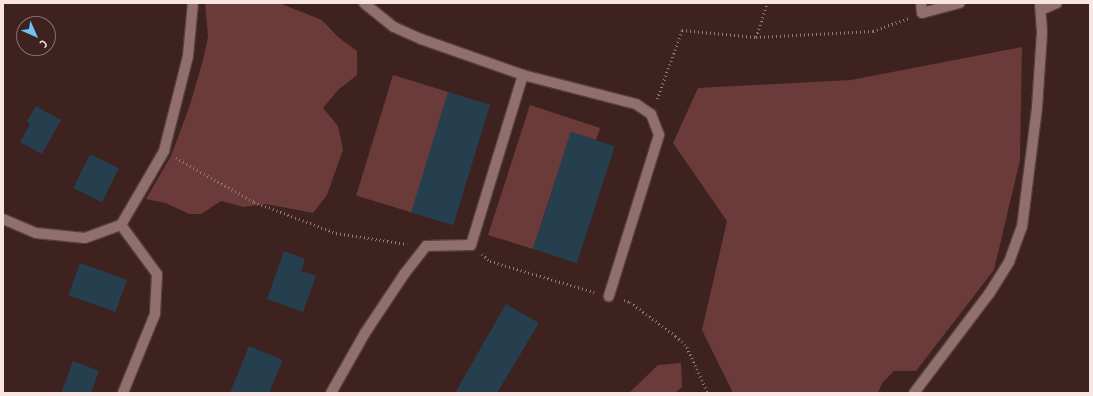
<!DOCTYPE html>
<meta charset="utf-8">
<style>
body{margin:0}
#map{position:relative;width:1093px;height:396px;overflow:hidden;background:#3d2220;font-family:"PT Sans Narrow",sans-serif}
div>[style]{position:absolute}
.green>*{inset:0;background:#6a3b38;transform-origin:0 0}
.building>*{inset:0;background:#253f4f;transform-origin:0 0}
.path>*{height:2.5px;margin-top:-1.25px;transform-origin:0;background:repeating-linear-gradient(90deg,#917a78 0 1px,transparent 0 4px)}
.roads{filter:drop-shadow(1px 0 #563f3d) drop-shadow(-1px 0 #563f3d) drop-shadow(0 1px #563f3d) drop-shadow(0 -1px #563f3d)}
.minor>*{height:10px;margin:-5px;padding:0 5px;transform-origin:5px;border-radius:5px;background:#906f6c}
span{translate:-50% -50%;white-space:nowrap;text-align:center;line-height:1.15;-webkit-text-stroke:3px #3d2220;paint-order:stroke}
.frame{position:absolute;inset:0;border:4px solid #f8e5e3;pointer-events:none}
.north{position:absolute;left:16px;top:16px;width:40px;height:40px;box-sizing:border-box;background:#3d2220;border:1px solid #88706e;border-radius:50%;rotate:135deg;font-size:11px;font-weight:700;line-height:16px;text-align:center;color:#f8e5e3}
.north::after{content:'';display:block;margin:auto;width:14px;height:18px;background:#6fc2f4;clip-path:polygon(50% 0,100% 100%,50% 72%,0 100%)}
</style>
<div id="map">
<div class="green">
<div style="clip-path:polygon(205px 3px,279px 3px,322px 20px,338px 37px,357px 51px,357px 75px,338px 90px,323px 108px,338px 126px,343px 150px,327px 195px,313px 213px,266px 204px,244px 207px,221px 201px,201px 214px,189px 214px,166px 203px,146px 199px,171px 156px,189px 108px,203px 60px,208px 37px)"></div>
<div style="clip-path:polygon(1022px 47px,1020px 160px,994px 270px,916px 371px,894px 371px,882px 383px,878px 393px,733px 393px,702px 330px,727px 221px,673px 143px,698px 88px,851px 80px)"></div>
<div style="left:393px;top:75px;width:58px;height:126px;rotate:17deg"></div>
<div style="clip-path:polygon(530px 105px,600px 128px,596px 140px,571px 132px,533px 249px,488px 235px)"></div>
<div style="clip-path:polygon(681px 363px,682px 387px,675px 393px,629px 393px,658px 365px)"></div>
</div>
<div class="building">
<div style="left:448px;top:92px;width:44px;height:126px;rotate:17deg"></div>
<div style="clip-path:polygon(36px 106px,61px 120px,42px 154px,20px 142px,30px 124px,27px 122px)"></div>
<div style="left:571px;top:132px;width:46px;height:123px;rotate:18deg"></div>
<div style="left:90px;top:154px;width:32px;height:38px;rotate:26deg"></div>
<div style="clip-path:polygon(284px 251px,305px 259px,301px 271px,316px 276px,303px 312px,267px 299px)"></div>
<div style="left:80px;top:263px;width:50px;height:34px;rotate:20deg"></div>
<div style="clip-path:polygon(506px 304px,539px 323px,497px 393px,455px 393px)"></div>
<div style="clip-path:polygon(249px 346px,283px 360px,269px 393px,230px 393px)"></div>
<div style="clip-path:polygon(73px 361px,99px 371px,91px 393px,61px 393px)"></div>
</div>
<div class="path">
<div style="left:756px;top:37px;width:36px;rotate:-72deg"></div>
<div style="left:657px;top:99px;width:73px;rotate:-70.1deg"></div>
<div style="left:682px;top:30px;width:74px;rotate:5.4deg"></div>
<div style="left:756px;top:37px;width:117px;rotate:-2.9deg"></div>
<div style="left:873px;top:31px;width:38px;rotate:-20deg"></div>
<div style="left:176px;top:158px;width:90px;rotate:29.4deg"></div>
<div style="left:254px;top:202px;width:88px;rotate:20.7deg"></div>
<div style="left:336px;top:233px;width:72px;rotate:8.8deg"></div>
<div style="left:482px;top:254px;width:11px;rotate:41deg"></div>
<div style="left:490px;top:261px;width:109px;rotate:16.6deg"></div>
<div style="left:624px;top:300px;width:6px;rotate:18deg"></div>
<div style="left:630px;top:302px;width:57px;rotate:36.5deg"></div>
<div style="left:676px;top:336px;width:16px;rotate:45deg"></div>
<div style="left:687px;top:347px;width:51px;rotate:65.5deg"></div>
</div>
<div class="roads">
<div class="minor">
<div style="left:364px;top:3px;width:38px;rotate:39deg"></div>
<div style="left:394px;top:27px;width:30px;rotate:24deg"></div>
<div style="left:421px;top:39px;width:108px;rotate:19.4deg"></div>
<div style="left:523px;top:75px;width:117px;rotate:14.4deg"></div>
<div style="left:636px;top:104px;width:18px;rotate:34deg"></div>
<div style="left:651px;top:114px;width:22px;rotate:69deg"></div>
<div style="left:659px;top:135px;width:169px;rotate:107.3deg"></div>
<div style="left:921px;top:3px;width:10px;rotate:84deg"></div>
<div style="left:922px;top:13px;width:39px;rotate:-15deg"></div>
<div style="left:1041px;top:10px;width:17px;rotate:-24deg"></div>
<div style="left:3px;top:219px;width:36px;rotate:23deg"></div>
<div style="left:36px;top:233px;width:49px;rotate:5.8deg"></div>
<div style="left:85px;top:238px;width:38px;rotate:-20deg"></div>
<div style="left:121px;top:225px;width:86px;rotate:-59.8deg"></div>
<div style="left:164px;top:151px;width:98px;rotate:-75.8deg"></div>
<div style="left:188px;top:56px;width:53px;rotate:-84.6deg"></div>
<div style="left:121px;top:225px;width:61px;rotate:53.7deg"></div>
<div style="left:157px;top:274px;width:40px;rotate:92.9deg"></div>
<div style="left:155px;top:314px;width:85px;rotate:112.1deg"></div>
<div style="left:331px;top:393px;width:69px;rotate:-60.5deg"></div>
<div style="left:365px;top:333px;width:72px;rotate:-56.3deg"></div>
<div style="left:405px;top:273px;width:34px;rotate:-52deg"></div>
<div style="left:426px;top:246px;width:45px;rotate:-1.3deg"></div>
<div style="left:471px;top:245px;width:178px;rotate:-73deg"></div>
<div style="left:914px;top:393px;width:124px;rotate:-52.9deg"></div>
<div style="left:989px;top:294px;width:38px;rotate:-58deg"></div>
<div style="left:1009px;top:262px;width:37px;rotate:-70deg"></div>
<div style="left:1022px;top:227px;width:120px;rotate:-82.8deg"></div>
<div style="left:1037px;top:108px;width:76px;rotate:-86.2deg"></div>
<div style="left:1042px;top:32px;width:29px;rotate:-94deg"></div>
</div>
</div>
<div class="frame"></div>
<div class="north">С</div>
</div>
